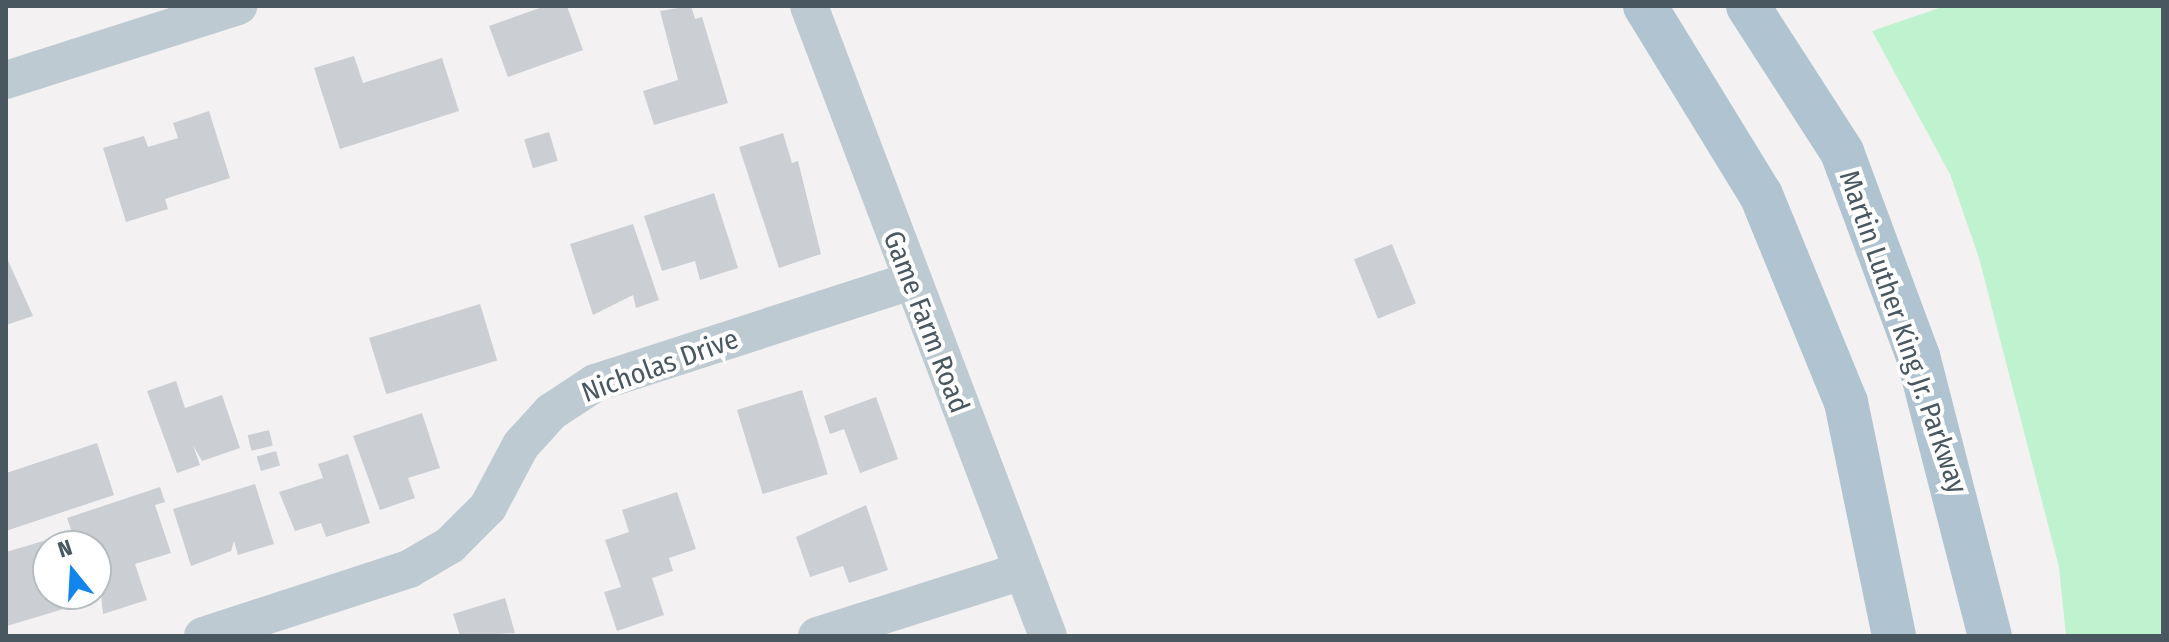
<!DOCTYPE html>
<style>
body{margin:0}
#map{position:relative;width:2169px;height:642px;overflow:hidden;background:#f3f1f1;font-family:"Fira Sans Condensed",sans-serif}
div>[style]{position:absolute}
.green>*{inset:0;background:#bff2ce}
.building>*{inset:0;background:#cbcfd4;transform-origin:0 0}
.minor>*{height:38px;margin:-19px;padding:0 19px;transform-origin:19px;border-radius:19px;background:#becad1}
.primary>*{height:44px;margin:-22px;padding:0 22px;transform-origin:22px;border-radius:22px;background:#b0c3d0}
span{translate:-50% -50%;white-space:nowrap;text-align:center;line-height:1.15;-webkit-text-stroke:8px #fff;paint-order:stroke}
.street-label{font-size:28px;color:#485760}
.frame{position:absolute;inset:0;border:8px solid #485760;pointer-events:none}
.north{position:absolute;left:32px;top:530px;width:80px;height:80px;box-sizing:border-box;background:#fff;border:2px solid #b6bcbf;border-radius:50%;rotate:342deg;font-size:22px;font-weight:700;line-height:32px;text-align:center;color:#485760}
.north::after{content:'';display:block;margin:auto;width:28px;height:36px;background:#1285ed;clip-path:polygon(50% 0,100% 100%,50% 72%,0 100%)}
</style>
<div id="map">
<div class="green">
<div style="clip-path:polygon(1945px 6px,2163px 6px,2163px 636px,2066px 636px,2059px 567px,1979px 258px,1950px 174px,1872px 31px)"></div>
</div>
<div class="building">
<div style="clip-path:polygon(545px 6px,567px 6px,583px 50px,508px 77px,489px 26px)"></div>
<div style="clip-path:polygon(691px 6px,695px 19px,702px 17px,728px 103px,654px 125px,643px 91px,678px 80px,660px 11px)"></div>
<div style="clip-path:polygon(354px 56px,363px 83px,442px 58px,459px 111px,340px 149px,314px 68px)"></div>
<div style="clip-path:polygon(209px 111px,230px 178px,165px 199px,168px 209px,126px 222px,103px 148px,144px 136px,148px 147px,178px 138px,173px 123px)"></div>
<div style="left:549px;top:132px;width:30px;height:26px;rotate:73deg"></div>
<div style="clip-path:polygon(783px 133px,792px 163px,798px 161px,821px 254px,779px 268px,739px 147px)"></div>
<div style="clip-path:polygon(714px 193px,738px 268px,700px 280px,695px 261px,662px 271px,644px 216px)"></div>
<div style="clip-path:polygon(633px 224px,659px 300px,636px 308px,633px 295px,593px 315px,570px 244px)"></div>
<div style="left:1392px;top:244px;width:64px;height:41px;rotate:68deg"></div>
<div style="clip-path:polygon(6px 256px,33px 316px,6px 325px)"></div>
<div style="left:480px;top:304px;width:59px;height:116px;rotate:73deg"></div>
<div style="clip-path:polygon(176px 381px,185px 408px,222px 395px,240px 448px,202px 461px,193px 445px,200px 465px,177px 473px,147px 391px)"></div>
<div style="left:802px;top:390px;width:88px;height:68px;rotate:73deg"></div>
<div style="clip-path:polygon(876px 397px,898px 459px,860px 473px,844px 429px,830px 434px,824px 416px)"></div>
<div style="clip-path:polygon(422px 413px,440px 468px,408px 478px,415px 498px,380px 510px,353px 436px)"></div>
<div style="left:269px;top:430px;width:16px;height:22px;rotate:76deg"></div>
<div style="clip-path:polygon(97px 443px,114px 495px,6px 531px,6px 473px)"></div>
<div style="left:276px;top:451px;width:15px;height:20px;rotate:74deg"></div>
<div style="clip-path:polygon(348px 454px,370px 523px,326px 537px,321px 523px,295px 531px,279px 492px,323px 478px,318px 464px)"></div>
<div style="clip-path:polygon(255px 484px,274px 544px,238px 555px,234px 541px,231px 551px,191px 566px,173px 509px)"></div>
<div style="clip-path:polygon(160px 487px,165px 502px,155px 505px,171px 553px,135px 564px,147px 600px,103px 614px,96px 546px,75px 541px,67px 518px)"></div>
<div style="clip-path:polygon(677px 492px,696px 549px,669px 558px,673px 571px,652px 578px,664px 615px,617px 631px,604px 592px,621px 587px,605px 540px,629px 532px,622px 510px)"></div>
<div style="clip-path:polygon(866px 505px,888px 570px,849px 583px,843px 566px,810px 577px,796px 537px)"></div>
<div style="clip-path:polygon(50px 539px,48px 594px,66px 594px,70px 607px,7px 626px,6px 552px)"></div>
<div style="clip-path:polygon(505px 598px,515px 633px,460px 636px,453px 614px)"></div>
</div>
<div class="minor">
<div style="left:809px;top:6px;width:674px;rotate:69.23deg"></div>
<div style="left:6px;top:80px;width:244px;rotate:-17.7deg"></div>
<div style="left:203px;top:636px;width:217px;rotate:-18deg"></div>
<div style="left:409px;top:569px;width:48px;rotate:-30.3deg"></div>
<div style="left:450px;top:545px;width:54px;rotate:-45deg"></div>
<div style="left:488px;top:507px;width:70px;rotate:-62deg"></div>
<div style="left:521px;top:445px;width:45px;rotate:-47.7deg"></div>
<div style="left:551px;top:412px;width:53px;rotate:-33.4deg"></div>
<div style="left:595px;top:383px;width:331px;rotate:-17.9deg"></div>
<div style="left:817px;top:636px;width:215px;rotate:-17.6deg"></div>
</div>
<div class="primary">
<div style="left:1645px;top:6px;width:222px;rotate:58.5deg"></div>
<div style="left:1761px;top:195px;width:224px;rotate:67.7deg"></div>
<div style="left:1846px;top:402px;width:239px;rotate:78.4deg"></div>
<div style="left:1748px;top:6px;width:174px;rotate:57.2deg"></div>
<div style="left:1842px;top:152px;width:218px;rotate:69.6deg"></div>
<div style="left:1918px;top:356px;width:289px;rotate:75.6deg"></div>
</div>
<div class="street-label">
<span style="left:926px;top:322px;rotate:69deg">Game Farm Road</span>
<span style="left:1903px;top:332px;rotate:71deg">Martin Luther King Jr. Parkway</span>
<span style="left:660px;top:366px;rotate:-20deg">Nicholas Drive</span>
</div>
<div class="frame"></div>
<div class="north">N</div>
</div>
